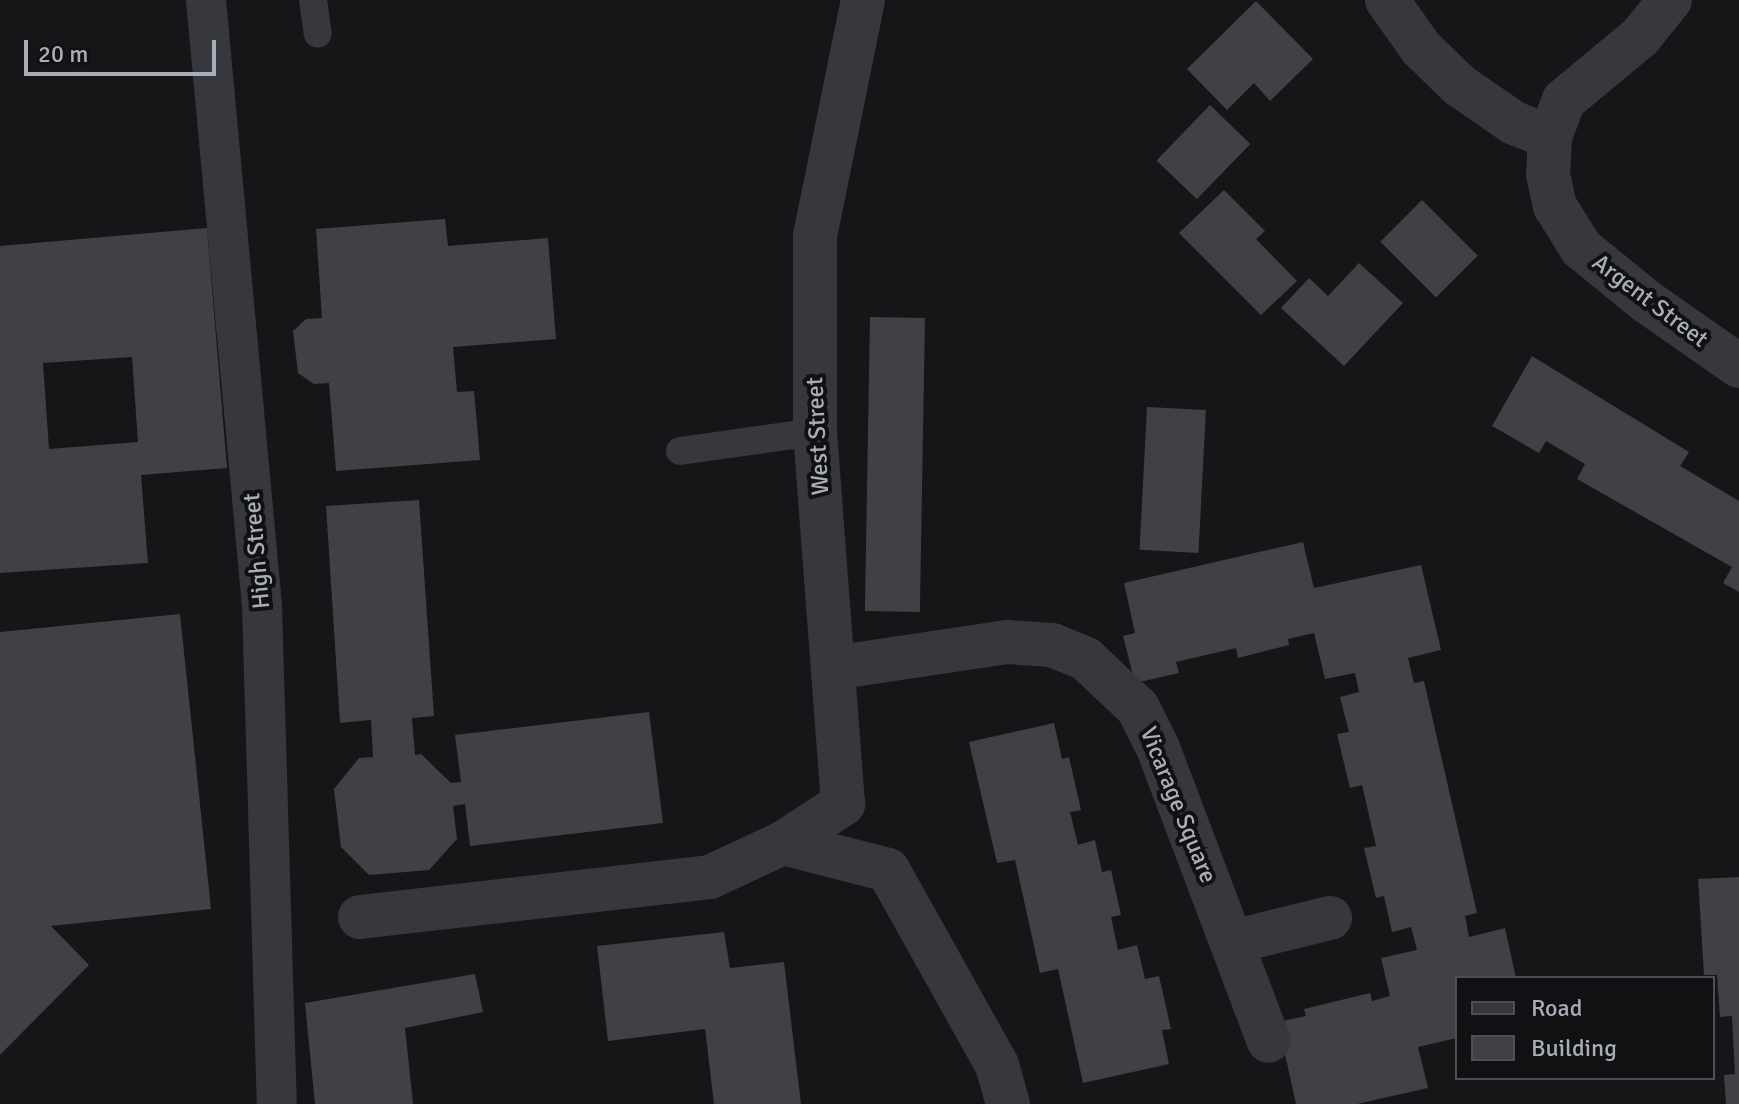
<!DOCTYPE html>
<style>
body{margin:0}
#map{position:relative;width:1739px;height:1104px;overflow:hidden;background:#161618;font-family:Signika,sans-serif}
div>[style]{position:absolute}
.building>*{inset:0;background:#404145;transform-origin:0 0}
.service>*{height:28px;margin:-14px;padding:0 14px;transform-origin:14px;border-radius:14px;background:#37383d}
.pedestrian>*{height:40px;margin:-20px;padding:0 20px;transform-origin:20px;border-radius:20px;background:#37383d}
.minor>*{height:44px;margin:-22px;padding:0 22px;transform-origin:22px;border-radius:22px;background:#37383d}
span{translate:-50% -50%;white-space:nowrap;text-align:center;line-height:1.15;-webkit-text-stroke:8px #111113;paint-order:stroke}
.street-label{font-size:24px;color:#a8adb8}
.legend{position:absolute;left:1455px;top:976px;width:260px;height:104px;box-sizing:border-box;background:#111113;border:2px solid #4d4f55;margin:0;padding:10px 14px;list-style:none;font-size:24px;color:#a8adb8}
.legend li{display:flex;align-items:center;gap:16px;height:40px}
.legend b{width:40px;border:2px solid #4d4f55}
.scale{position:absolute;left:24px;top:40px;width:192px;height:36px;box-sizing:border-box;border:4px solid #a8adb8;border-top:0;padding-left:10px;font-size:24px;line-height:28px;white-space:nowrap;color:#a8adb8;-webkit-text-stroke:6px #111113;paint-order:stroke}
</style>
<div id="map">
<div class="building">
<div style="clip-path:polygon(1256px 1px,1313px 59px,1270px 101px,1254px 83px,1227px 110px,1187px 69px)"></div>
<div style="left:1210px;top:105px;width:56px;height:77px;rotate:44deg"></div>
<div style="clip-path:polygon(1224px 190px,1265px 231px,1256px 239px,1297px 281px,1261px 315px,1179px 233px)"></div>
<div style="left:1422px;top:200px;width:79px;height:59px;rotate:45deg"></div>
<div style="clip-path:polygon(445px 219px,448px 246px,548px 238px,556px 339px,453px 347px,457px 392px,474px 391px,480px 460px,336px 471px,329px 383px,314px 384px,298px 373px,293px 331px,306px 319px,322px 318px,316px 229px)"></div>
<div style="clip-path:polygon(evenodd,207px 228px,227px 468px,141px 475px,148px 563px,0 573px,0 246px,207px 228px,132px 357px,138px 442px,49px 449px,43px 363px,132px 357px)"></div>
<div style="clip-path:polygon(1359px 263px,1403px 303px,1344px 366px,1281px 308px,1309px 278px,1328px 296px)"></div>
<div style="left:870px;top:317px;width:55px;height:294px;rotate:1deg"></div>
<div style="clip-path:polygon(1532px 356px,1689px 452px,1680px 466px,1739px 501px,1739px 592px,1723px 583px,1732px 567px,1577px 479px,1585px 464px,1546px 441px,1539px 453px,1492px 426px)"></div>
<div style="left:1147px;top:407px;width:59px;height:143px;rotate:3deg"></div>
<div style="clip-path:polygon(419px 500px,434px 716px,412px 718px,415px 755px,421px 754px,451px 783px,461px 782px,455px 735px,649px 712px,663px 823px,470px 846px,465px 804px,453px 806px,457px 839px,429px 870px,369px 875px,341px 847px,334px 789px,359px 758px,373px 757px,371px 720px,340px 723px,326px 506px)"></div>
<div style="clip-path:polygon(1303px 542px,1314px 588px,1421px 565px,1441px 650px,1408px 658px,1414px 683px,1424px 681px,1477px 913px,1465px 916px,1469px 937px,1505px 928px,1516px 978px,1457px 978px,1457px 1038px,1418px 1047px,1428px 1088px,1357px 1104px,1296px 1104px,1278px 1022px,1306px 1016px,1304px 1009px,1370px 993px,1372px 1001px,1390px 996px,1381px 958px,1417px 950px,1411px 927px,1392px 932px,1384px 896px,1376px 898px,1364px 848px,1376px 846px,1362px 785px,1350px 788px,1337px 734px,1349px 732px,1340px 697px,1359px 692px,1355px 673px,1325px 679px,1314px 633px,1288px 639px,1289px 645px,1238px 658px,1236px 648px,1176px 662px,1179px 673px,1135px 683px,1123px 636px,1135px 633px,1124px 583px)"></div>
<div style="clip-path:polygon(180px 614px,211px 909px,51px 926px,89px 965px,0 1055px,0 632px)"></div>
<div style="clip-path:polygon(1054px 723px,1062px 759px,1069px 757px,1081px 810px,1070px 812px,1078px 845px,1095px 840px,1102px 872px,1111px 870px,1121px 915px,1111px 917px,1118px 950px,1137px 945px,1145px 979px,1159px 976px,1171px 1029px,1162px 1030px,1169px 1064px,1083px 1083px,1058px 969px,1040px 973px,1015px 860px,997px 863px,969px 742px)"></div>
<div style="clip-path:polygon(1739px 877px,1739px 1104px,1726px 1104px,1724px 1075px,1735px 1074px,1732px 1016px,1720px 1017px,1717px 975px,1704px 975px,1698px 879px)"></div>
<div style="clip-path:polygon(724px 932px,730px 968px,784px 962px,801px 1104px,714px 1104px,705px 1029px,608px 1041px,597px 946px)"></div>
<div style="clip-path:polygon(475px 974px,483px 1012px,405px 1028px,413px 1104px,315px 1104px,305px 1003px)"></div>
</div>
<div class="service">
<div style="left:313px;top:0;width:34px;rotate:82deg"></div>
<div style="left:680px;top:451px;width:136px;rotate:-8deg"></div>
</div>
<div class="pedestrian">
<div style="left:206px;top:0;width:609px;rotate:84.72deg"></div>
<div style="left:262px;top:606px;width:498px;rotate:88.3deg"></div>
</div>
<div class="minor">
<div style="left:1387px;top:0;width:59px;rotate:54.7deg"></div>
<div style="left:1421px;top:48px;width:53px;rotate:44.2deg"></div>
<div style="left:1459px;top:85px;width:67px;rotate:34.6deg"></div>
<div style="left:1514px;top:123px;width:39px;rotate:21deg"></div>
<div style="left:1670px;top:0;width:48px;rotate:129deg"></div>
<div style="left:1640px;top:37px;width:99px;rotate:140.3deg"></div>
<div style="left:1564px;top:100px;width:40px;rotate:111deg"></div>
<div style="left:1550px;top:137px;width:37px;rotate:93deg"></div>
<div style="left:1548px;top:174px;width:33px;rotate:78deg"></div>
<div style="left:1555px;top:206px;width:49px;rotate:58.2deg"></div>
<div style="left:1581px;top:248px;width:84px;rotate:39.2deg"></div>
<div style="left:1646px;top:301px;width:113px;rotate:35deg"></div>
<div style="left:833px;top:668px;width:176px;rotate:-8.5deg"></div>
<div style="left:1007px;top:642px;width:45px;rotate:3.8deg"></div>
<div style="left:1052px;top:645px;width:37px;rotate:22deg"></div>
<div style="left:1086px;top:659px;width:71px;rotate:43.3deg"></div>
<div style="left:1138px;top:708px;width:45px;rotate:63.4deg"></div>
<div style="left:1158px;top:748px;width:313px;rotate:69.3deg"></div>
<div style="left:783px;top:843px;width:108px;rotate:14.4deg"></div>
<div style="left:888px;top:870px;width:223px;rotate:60.8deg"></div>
<div style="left:997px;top:1065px;width:41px;rotate:74.2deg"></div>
<div style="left:360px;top:917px;width:352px;rotate:-6.5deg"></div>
<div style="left:710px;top:877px;width:81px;rotate:-25deg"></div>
<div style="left:783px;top:843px;width:72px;rotate:-33deg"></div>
<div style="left:843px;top:804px;width:373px;rotate:-94.3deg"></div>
<div style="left:815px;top:432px;width:196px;rotate:-90deg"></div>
<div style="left:815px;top:236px;width:241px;rotate:-78.5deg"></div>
<div style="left:1232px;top:942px;width:101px;rotate:-13.8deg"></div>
</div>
<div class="street-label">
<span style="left:1650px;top:301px;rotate:37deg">Argent Street</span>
<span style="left:818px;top:436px;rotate:-93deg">West Street</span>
<span style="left:257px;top:551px;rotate:-95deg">High Street</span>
<span style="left:1178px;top:805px;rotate:68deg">Vicarage Square</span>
</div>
<ul class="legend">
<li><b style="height:10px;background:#37383d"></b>Road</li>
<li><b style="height:22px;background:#404145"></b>Building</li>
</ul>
<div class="scale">20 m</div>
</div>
